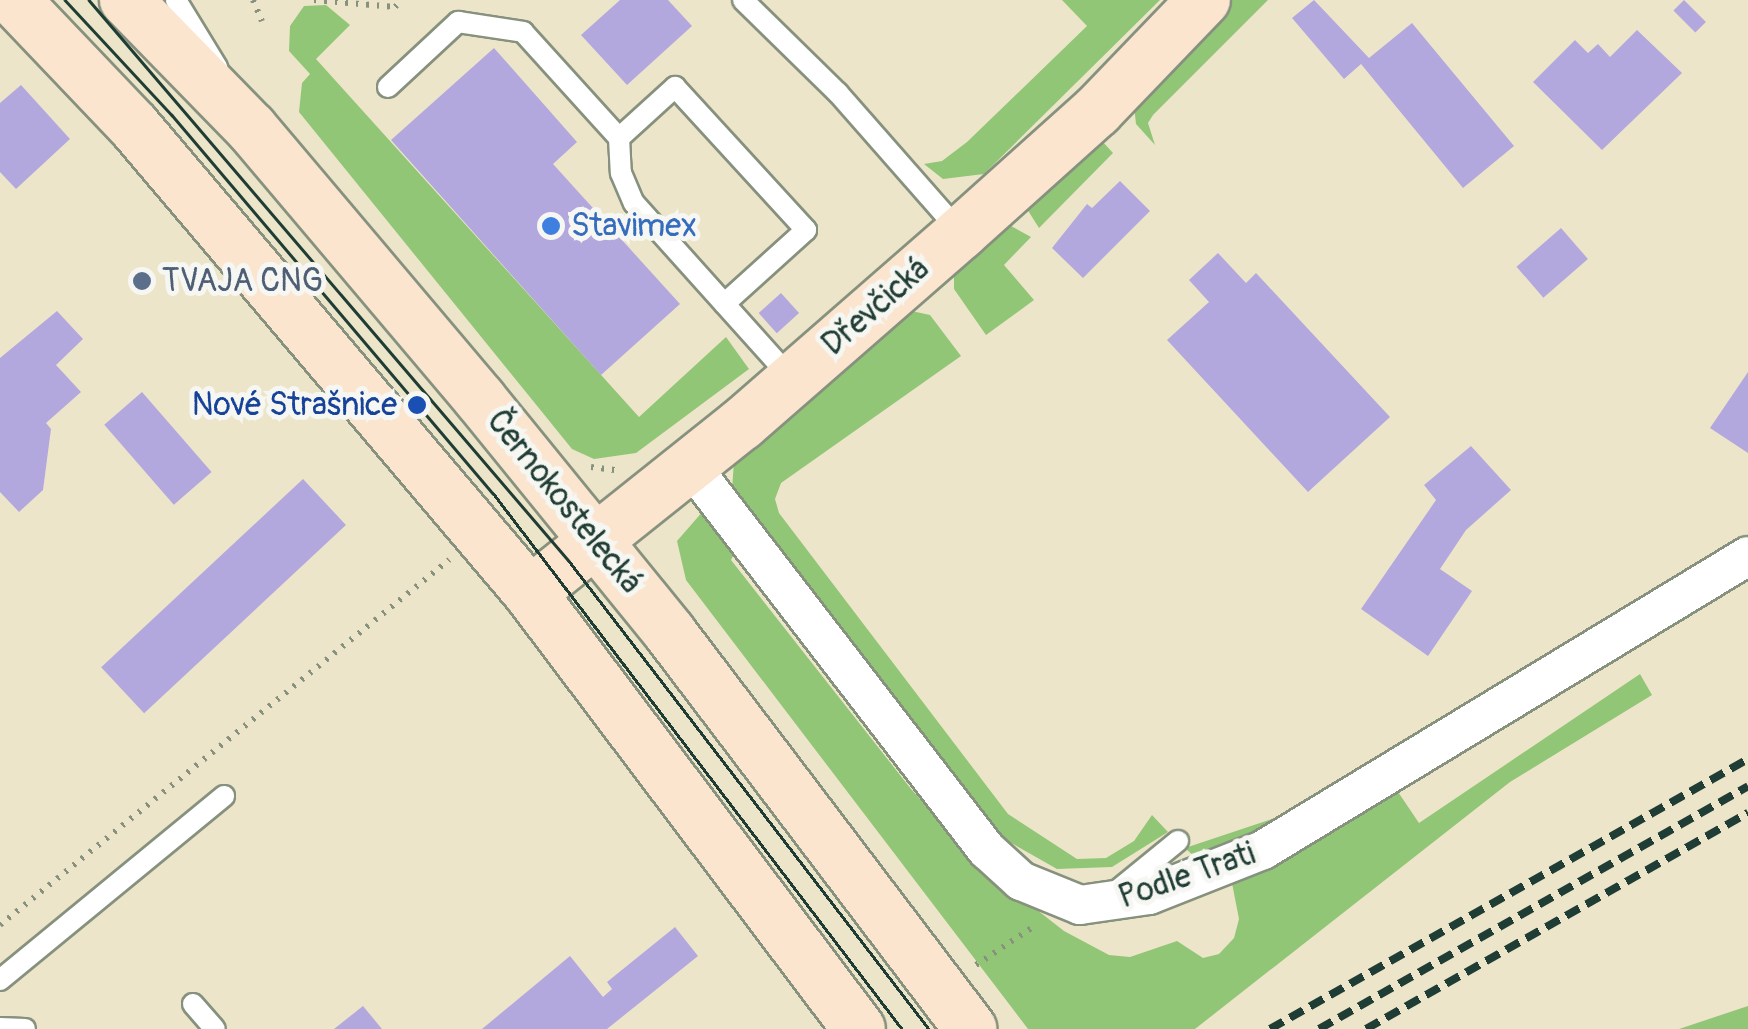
<!DOCTYPE html>
<meta charset="utf-8">
<style>
body{margin:0}
#map{position:relative;width:1748px;height:1029px;overflow:hidden;background:#ede5c9;font-family:Pangolin,sans-serif}
div>[style]{position:absolute}
.green>*{inset:0;background:#92c677}
.building>*{inset:0;background:#b3a8de;transform-origin:0 0}
.path>*{height:6px;margin-top:-3px;transform-origin:0;background:repeating-linear-gradient(90deg,#86917e 0 2.5px,transparent 0 10.5px)}
.roads{filter:drop-shadow(2px 0 #86917e) drop-shadow(-2px 0 #86917e) drop-shadow(0 2px #86917e) drop-shadow(0 -2px #86917e)}
.service>*{height:20px;margin:-10px;padding:0 10px;transform-origin:10px;border-radius:10px;background:#fff}
.minor>*{height:38px;margin:-19px;padding:0 19px;transform-origin:19px;border-radius:19px;background:#fff}
.secondary>*{height:52px;margin:-26px;padding:0 26px;transform-origin:26px;border-radius:26px;background:#fbe5cf}
.tram>*{height:2.5px;margin:-1.25px;padding:0 1.25px;transform-origin:1.25px;border-radius:1.25px;background:#1f3d34}
.rail>*{height:8px;margin-top:-4px;transform-origin:0;background:repeating-linear-gradient(90deg,#1f3d34 0 15px,transparent 0 23px)}
.dots>*{width:28px;height:28px;translate:-50% -50%;box-sizing:border-box;border:5px solid #f6f6f2;border-radius:50%}
span{translate:-50% -50%;white-space:nowrap;text-align:center;line-height:1.15;-webkit-text-stroke:10px #f6f6f2;paint-order:stroke}
.shop-label{font-size:32px;color:#366cbe}
.left{translate:0 -50%;text-align:left}
.service-label{font-size:32px;color:#4e5e75}
.street-label{font-size:32px;color:#1f3d34}
.transit-label{font-size:32px;color:#164399}
.right{translate:-100% -50%;text-align:right}
</style>
<div id="map">
<div class="green">
<div style="clip-path:polygon(1062px 0,1160px 0,984px 174px,943px 179px,924px 164px,942px 161px,967px 142px,1087px 26px)"></div>
<div style="clip-path:polygon(1231px 0,1268px 0,1153px 115px,1148px 123px,1155px 145px,1136px 124px,1134px 106px)"></div>
<div style="clip-path:polygon(326px 5px,350px 25px,316px 59px,639px 417px,726px 337px,749px 369px,636px 453px,594px 459px,572px 449px,299px 112px,302px 83px,310px 74px,289px 51px,290px 26px,304px 6px)"></div>
<div style="clip-path:polygon(1102px 141px,1113px 153px,1039px 228px,1027px 209px)"></div>
<div style="clip-path:polygon(1011px 226px,1031px 237px,1004px 265px,1034px 300px,986px 335px,954px 289px,954px 272px,1001px 227px)"></div>
<div style="clip-path:polygon(907px 310px,930px 315px,961px 356px,781px 483px,775px 499px,779px 513px,1008px 814px,1077px 859px,1106px 858px,1134px 841px,1152px 815px,1168px 832px,1112px 867px,1057px 869px,985px 828px,732px 490px,734px 461px)"></div>
<div style="clip-path:polygon(704px 510px,736px 550px,731px 560px,911px 789px,981px 866px,1064px 931px,1109px 955px,1130px 957px,1177px 941px,1203px 958px,1219px 954px,1234px 938px,1239px 919px,1230px 873px,1392px 783px,1419px 823px,1640px 674px,1652px 695px,1510px 782px,1195px 1029px,1028px 1029px,686px 580px,677px 541px)"></div>
<div style="clip-path:polygon(1441px 722px,1285px 829px,1198px 860px,1185px 848px,1275px 818px)"></div>
<div style="clip-path:polygon(1748px 1006px,1748px 1029px,1679px 1029px)"></div>
</div>
<div class="building">
<div style="clip-path:polygon(620px 0,668px 0,692px 26px,627px 85px,581px 35px)"></div>
<div style="clip-path:polygon(1314px 0,1369px 58px,1412px 23px,1514px 146px,1463px 188px,1361px 64px,1344px 79px,1292px 18px)"></div>
<div style="left:1684px;top:0;width:31px;height:15px;rotate:45deg"></div>
<div style="clip-path:polygon(1637px 30px,1682px 73px,1602px 150px,1533px 82px,1575px 40px,1588px 53px,1598px 44px,1610px 57px)"></div>
<div style="clip-path:polygon(494px 48px,577px 142px,553px 164px,680px 304px,601px 375px,391px 140px)"></div>
<div style="clip-path:polygon(21px 85px,70px 139px,16px 189px,0 172px,0 103px)"></div>
<div style="clip-path:polygon(1120px 181px,1150px 211px,1083px 278px,1052px 248px,1087px 204px,1092px 208px)"></div>
<div style="left:1561px;top:228px;width:41px;height:59px;rotate:49deg"></div>
<div style="clip-path:polygon(1218px 253px,1246px 283px,1256px 273px,1390px 417px,1308px 492px,1167px 340px,1209px 302px,1189px 280px)"></div>
<div style="left:781px;top:293px;width:27px;height:30px;rotate:48deg"></div>
<div style="clip-path:polygon(57px 311px,83px 339px,56px 365px,81px 392px,46px 423px,51px 429px,43px 490px,19px 512px,0 492px,0 358px)"></div>
<div style="clip-path:polygon(1748px 372px,1748px 453px,1710px 428px)"></div>
<div style="left:142px;top:392px;width:106px;height:50px;rotate:49deg"></div>
<div style="clip-path:polygon(1471px 446px,1511px 490px,1466px 530px,1440px 569px,1472px 591px,1428px 656px,1361px 609px,1436px 500px,1424px 485px)"></div>
<div style="left:303px;top:479px;width:63px;height:276px;rotate:47deg"></div>
<div style="clip-path:polygon(675px 927px,698px 956px,607px 1029px,482px 1029px,570px 956px,603px 997px,612px 989px,607px 982px)"></div>
<div style="clip-path:polygon(363px 1006px,382px 1029px,334px 1029px)"></div>
</div>
<div class="path">
<div style="left:253px;top:0;width:23px;rotate:67deg"></div>
<div style="left:314px;top:0;width:81px;rotate:4.9deg"></div>
<div style="left:395px;top:7px;width:10px;rotate:-45deg"></div>
<div style="left:591px;top:467px;width:26px;rotate:7deg"></div>
<div style="left:0;top:925px;width:579px;rotate:-39.11deg"></div>
<div style="left:976px;top:965px;width:72px;rotate:-33.7deg"></div>
</div>
<div class="roads">
<div class="service">
<div style="left:176px;top:0;width:79px;rotate:58.5deg"></div>
<div style="left:743px;top:0;width:133px;rotate:44.4deg"></div>
<div style="left:838px;top:93px;width:185px;rotate:48.7deg"></div>
<div style="left:388px;top:87px;width:96px;rotate:-42.9deg"></div>
<div style="left:458px;top:22px;width:66px;rotate:8.7deg"></div>
<div style="left:523px;top:32px;width:143px;rotate:47.8deg"></div>
<div style="left:619px;top:138px;width:35px;rotate:87deg"></div>
<div style="left:621px;top:173px;width:33px;rotate:67deg"></div>
<div style="left:634px;top:203px;width:235px;rotate:48.1deg"></div>
<div style="left:619px;top:138px;width:76px;rotate:-42.3deg"></div>
<div style="left:675px;top:87px;width:194px;rotate:47.5deg"></div>
<div style="left:806px;top:230px;width:110px;rotate:137.9deg"></div>
<div style="left:1113px;top:894px;width:84px;rotate:-39.2deg"></div>
<div style="left:0;top:980px;width:290px;rotate:-39.4deg"></div>
<div style="left:193px;top:1004px;width:33px;rotate:49deg"></div>
<div style="left:0;top:1028px;width:25px;rotate:2deg"></div>
</div>
<div class="minor">
<div style="left:691px;top:466px;width:485px;rotate:52.4deg"></div>
<div style="left:987px;top:850px;width:46px;rotate:42.4deg"></div>
<div style="left:1021px;top:881px;width:64px;rotate:22.1deg"></div>
<div style="left:1080px;top:905px;width:70px;rotate:-8.2deg"></div>
<div style="left:1149px;top:895px;width:123px;rotate:-21.5deg"></div>
<div style="left:1263px;top:850px;width:567px;rotate:-31.22deg"></div>
</div>
<div class="secondary">
<div style="left:14px;top:0;width:174px;rotate:46.4deg"></div>
<div style="left:134px;top:126px;width:612px;rotate:49.7deg"></div>
<div style="left:530px;top:593px;width:546px;rotate:52.96deg"></div>
<div style="left:126px;top:0;width:179px;rotate:45.7deg"></div>
<div style="left:251px;top:128px;width:355px;rotate:49.8deg"></div>
<div style="left:480px;top:399px;width:301px;rotate:50.9deg"></div>
<div style="left:670px;top:633px;width:497px;rotate:52.8deg"></div>
<div style="left:530px;top:593px;width:271px;rotate:-38.6deg"></div>
<div style="left:742px;top:424px;width:291px;rotate:-41.1deg"></div>
<div style="left:961px;top:233px;width:183px;rotate:-41.9deg"></div>
<div style="left:1097px;top:111px;width:154px;rotate:-46.1deg"></div>
</div>
</div>
<div class="tram">
<div style="left:65px;top:0;width:157px;rotate:47.1deg"></div>
<div style="left:172px;top:115px;width:496px;rotate:49.7deg"></div>
<div style="left:493px;top:493px;width:674px;rotate:52.65deg"></div>
<div style="left:89px;top:0;width:738px;rotate:49.45deg"></div>
<div style="left:569px;top:561px;width:590px;rotate:52.43deg"></div>
</div>
<div class="rail">
<div style="left:1270px;top:1029px;width:549px;rotate:-29.46deg"></div>
<div style="left:1319px;top:1029px;width:493px;rotate:-29.5deg"></div>
<div style="left:1366px;top:1029px;width:439px;rotate:-29.5deg"></div>
</div>
<div class="dots">
<div style="left:551px;top:226px;background:#3f7fe0"></div>
<div style="left:142px;top:281px;background:#5c6f8a"></div>
<div style="left:417px;top:405px;background:#1a4fb4"></div>
</div>
<div class="shop-label">
<span class="left" style="left:571px;top:226px">Stavimex</span>
</div>
<div class="service-label">
<span class="left" style="left:162px;top:281px">TVAJA CNG</span>
</div>
<div class="street-label">
<span style="left:876px;top:307px;rotate:-41deg">Dřevčická</span>
<span style="left:564px;top:502px;rotate:51deg">Černokostelecká</span>
<span style="left:1187px;top:876px;rotate:-19deg">Podle Trati</span>
</div>
<div class="transit-label">
<span class="right" style="left:397px;top:405px">Nové Strašnice</span>
</div>
</div>
